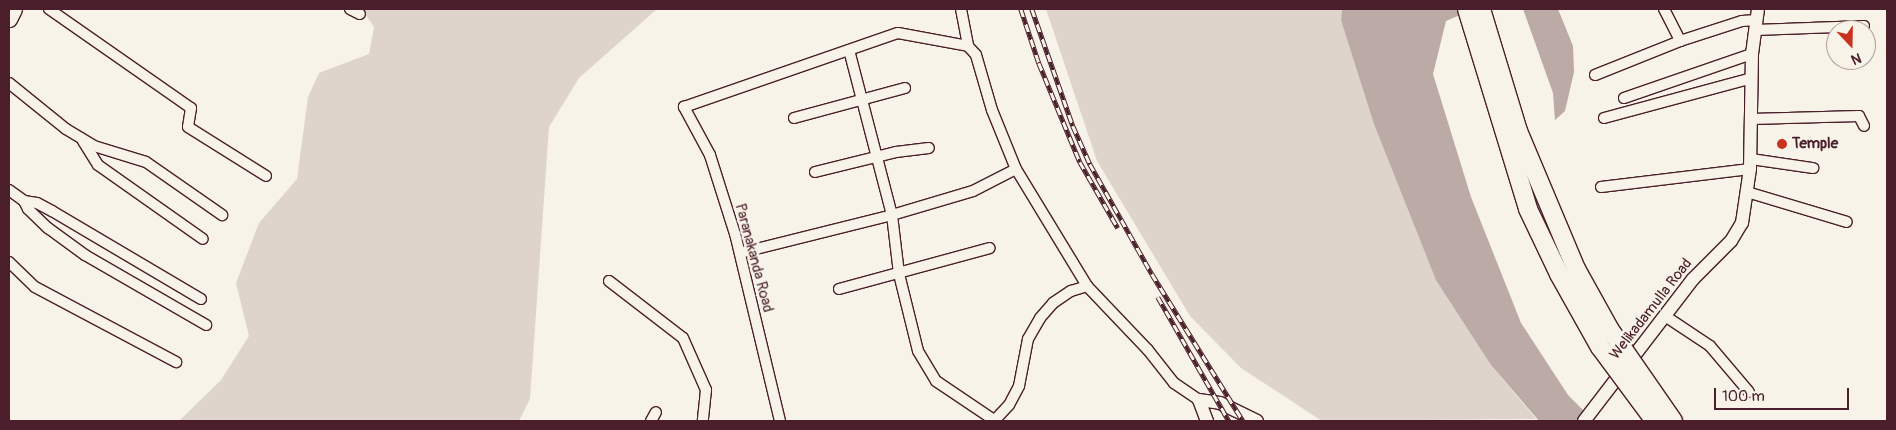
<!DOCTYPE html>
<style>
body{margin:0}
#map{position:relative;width:1896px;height:430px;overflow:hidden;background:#f7f3e8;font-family:Pangolin,sans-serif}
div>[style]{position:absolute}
.green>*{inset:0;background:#ded4cc}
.water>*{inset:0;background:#bcaaa7}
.roads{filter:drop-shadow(1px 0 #4a1f2b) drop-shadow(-1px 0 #4a1f2b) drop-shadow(0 1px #4a1f2b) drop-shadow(0 -1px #4a1f2b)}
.minor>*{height:10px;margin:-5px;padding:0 5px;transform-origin:5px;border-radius:5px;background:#f7f3e8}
.tertiary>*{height:12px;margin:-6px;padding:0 6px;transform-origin:6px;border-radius:6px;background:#f7f3e8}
.primary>*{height:15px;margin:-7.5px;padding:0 7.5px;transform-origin:7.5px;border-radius:7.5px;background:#f7f3e8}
.rail>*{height:4.5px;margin-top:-2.25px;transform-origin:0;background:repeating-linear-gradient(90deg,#f7f3e8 0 8px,#4a1f2b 0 16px);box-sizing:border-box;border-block:1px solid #4a1f2b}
.bridges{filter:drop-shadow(1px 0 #4a1f2b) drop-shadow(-1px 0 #4a1f2b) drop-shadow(0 1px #4a1f2b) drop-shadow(0 -1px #4a1f2b)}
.motorway-bridge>*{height:18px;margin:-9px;padding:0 9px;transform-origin:9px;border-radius:9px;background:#f7f3e8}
.dots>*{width:14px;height:14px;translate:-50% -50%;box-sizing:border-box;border:2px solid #f7f3e8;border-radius:50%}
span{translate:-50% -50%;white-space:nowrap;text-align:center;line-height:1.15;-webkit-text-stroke:5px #f7f3e8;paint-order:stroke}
.poi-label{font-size:15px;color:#4a1f2b;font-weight:700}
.left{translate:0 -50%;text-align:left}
.street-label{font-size:15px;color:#4a1f2b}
.frame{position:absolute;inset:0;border:10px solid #4a1f2b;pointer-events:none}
.north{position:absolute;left:1826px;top:20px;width:50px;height:50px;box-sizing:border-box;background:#f7f3e8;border:1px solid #b29e9c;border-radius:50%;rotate:159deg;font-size:14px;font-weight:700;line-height:20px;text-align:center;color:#4a1f2b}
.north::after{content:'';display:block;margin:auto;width:18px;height:22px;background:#c8321e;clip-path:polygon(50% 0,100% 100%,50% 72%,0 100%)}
.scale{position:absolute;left:1714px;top:388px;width:135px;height:22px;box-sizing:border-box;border:2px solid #4a1f2b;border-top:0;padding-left:6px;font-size:15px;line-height:18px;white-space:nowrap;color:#4a1f2b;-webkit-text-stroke:4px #f7f3e8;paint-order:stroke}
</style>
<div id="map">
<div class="green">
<div style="clip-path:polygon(362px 9px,657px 9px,579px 78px,549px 127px,530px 399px,519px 421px,179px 421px,221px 380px,249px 336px,236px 283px,259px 223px,297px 179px,308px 97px,319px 73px,369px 54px,374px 27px)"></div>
<div style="clip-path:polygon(1046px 9px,1342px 9px,1341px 20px,1491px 365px,1536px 419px,1322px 421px,1241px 368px,1190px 316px,1097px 161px)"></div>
</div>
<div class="water">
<div style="clip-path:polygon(1342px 9px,1474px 9px,1446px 21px,1433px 74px,1471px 197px,1521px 323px,1568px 395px,1594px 421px,1539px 421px,1491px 365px,1436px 280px,1374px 124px,1341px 20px)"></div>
<div style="clip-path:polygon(1523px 9px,1558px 9px,1573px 46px,1574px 72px,1565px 111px,1555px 120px,1553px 93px)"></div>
</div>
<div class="roads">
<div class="minor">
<div style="left:49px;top:9px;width:173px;rotate:34.9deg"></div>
<div style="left:191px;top:108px;width:19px;rotate:99deg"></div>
<div style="left:188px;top:127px;width:92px;rotate:32.1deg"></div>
<div style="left:350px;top:9px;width:11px;rotate:27deg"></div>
<div style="left:961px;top:9px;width:38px;rotate:79deg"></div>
<div style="left:1664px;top:9px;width:36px;rotate:63deg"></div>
<div style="left:1680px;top:41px;width:65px;rotate:-17.9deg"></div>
<div style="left:1742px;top:21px;width:15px;rotate:-4deg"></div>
<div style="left:1755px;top:30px;width:109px;rotate:-2.1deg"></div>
<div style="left:849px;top:50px;width:171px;rotate:75.4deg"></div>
<div style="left:892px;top:215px;width:59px;rotate:83.2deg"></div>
<div style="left:899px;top:274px;width:79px;rotate:76.1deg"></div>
<div style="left:918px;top:351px;width:35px;rotate:59deg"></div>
<div style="left:936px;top:381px;width:70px;rotate:33.9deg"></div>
<div style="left:1595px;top:75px;width:92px;rotate:-21.8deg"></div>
<div style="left:9px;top:83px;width:73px;rotate:38.9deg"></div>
<div style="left:66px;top:129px;width:33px;rotate:31deg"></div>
<div style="left:94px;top:146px;width:54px;rotate:17.1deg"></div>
<div style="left:146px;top:162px;width:93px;rotate:34.9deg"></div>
<div style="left:1624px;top:98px;width:135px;rotate:-19deg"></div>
<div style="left:794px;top:118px;width:115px;rotate:-15.1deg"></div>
<div style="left:1604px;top:118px;width:153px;rotate:-15.1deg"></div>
<div style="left:1751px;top:119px;width:108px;rotate:-1.6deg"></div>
<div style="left:1859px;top:116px;width:11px;rotate:63deg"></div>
<div style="left:83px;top:141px;width:28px;rotate:58deg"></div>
<div style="left:98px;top:165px;width:128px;rotate:35.2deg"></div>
<div style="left:1751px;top:159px;width:63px;rotate:8.3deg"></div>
<div style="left:815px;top:172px;width:83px;rotate:-13.9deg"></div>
<div style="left:896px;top:152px;width:33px;rotate:-7deg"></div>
<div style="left:1601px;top:187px;width:150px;rotate:-6.9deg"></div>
<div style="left:9px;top:190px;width:19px;rotate:36deg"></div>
<div style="left:24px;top:201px;width:13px;rotate:9deg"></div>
<div style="left:37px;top:203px;width:17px;rotate:28deg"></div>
<div style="left:52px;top:211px;width:173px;rotate:30.6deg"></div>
<div style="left:1747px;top:192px;width:104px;rotate:16.7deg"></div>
<div style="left:24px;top:201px;width:9px;rotate:63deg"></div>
<div style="left:28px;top:209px;width:28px;rotate:44deg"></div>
<div style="left:48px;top:228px;width:46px;rotate:36.1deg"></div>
<div style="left:85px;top:255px;width:140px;rotate:30deg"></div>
<div style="left:740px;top:253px;width:157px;rotate:-14deg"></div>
<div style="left:892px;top:215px;width:84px;rotate:-16.5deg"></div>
<div style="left:973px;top:191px;width:48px;rotate:-27.1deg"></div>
<div style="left:9px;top:262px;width:36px;rotate:44deg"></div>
<div style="left:35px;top:287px;width:160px;rotate:28deg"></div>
<div style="left:609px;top:281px;width:93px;rotate:37.6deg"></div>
<div style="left:683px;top:338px;width:57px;rotate:66.1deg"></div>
<div style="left:706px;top:390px;width:31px;rotate:96deg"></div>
<div style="left:839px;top:289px;width:156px;rotate:-15.2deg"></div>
<div style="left:1665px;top:316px;width:54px;rotate:33.7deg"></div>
<div style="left:1710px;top:346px;width:60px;rotate:49.7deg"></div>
<div style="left:651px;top:421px;width:10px;rotate:-61deg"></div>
<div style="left:780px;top:421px;width:192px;rotate:-103.5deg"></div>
<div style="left:735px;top:234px;width:83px;rotate:-107.6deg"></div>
<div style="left:710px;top:155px;width:55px;rotate:-118.4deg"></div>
<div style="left:684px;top:107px;width:226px;rotate:-19.1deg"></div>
<div style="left:898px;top:33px;width:71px;rotate:10.5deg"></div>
<div style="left:968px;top:46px;width:12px;rotate:48deg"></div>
<div style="left:976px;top:55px;width:57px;rotate:73.8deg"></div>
<div style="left:992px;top:110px;width:64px;rotate:67.9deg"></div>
<div style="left:1016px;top:169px;width:137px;rotate:58.7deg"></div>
<div style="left:1087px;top:286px;width:88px;rotate:46.4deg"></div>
<div style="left:1148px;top:350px;width:42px;rotate:51.8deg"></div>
<div style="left:1174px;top:383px;width:30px;rotate:34deg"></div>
<div style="left:994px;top:421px;width:22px;rotate:-47deg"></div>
<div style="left:1009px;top:405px;width:21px;rotate:-62deg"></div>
<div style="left:1019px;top:386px;width:48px;rotate:-79.2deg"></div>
<div style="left:1028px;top:339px;width:24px;rotate:-60deg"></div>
<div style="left:1040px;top:318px;width:20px;rotate:-49deg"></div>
<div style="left:1053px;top:303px;width:22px;rotate:-34deg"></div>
<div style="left:1071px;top:291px;width:17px;rotate:-17deg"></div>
</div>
<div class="tertiary">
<div style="left:1207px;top:421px;width:22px;rotate:-111deg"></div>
<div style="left:1199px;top:400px;width:21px;rotate:8deg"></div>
<div style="left:1220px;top:403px;width:41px;rotate:25.9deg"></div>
<div style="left:1584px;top:421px;width:179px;rotate:-52.5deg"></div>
<div style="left:1693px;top:279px;width:54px;rotate:-45deg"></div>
<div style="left:1731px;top:241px;width:21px;rotate:-59deg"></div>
<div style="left:1742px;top:223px;width:55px;rotate:-81.6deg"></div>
<div style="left:1750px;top:169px;width:115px;rotate:-89deg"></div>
<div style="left:1752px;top:54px;width:45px;rotate:-82.4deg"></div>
</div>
<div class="primary">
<div style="left:9px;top:19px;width:11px;rotate:-63deg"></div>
</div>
</div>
<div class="rail">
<div style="left:1021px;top:9px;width:57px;rotate:71.6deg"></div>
<div style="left:1039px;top:63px;width:107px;rotate:67.5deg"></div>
<div style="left:1080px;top:162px;width:76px;rotate:60.1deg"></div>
<div style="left:1032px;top:9px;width:124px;rotate:70.7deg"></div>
<div style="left:1073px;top:126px;width:42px;rotate:65.9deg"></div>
<div style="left:1090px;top:164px;width:126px;rotate:60.6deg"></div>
<div style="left:1152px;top:274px;width:173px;rotate:58.2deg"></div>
<div style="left:1158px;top:297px;width:143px;rotate:60.2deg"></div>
</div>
<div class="bridges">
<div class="motorway-bridge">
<div style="left:1467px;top:9px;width:209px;rotate:73deg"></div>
<div style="left:1528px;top:209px;width:72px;rotate:64.5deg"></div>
<div style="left:1559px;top:274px;width:84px;rotate:60.7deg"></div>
<div style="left:1600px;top:347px;width:92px;rotate:53.4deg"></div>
<div style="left:1481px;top:9px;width:127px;rotate:73.1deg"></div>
<div style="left:1518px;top:131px;width:150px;rotate:67.2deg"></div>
<div style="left:1576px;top:269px;width:70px;rotate:60.9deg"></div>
<div style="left:1610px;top:330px;width:111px;rotate:55.3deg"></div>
</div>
</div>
<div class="dots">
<div style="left:1782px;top:144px;background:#c8321e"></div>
</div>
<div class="poi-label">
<span class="left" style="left:1792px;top:144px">Temple</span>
</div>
<div class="street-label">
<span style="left:754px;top:258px;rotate:75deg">Paranakanda Road</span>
<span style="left:1651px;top:309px;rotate:-52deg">Welikadamulla Road</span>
</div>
<div class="frame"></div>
<div class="north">N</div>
<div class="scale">100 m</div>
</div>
